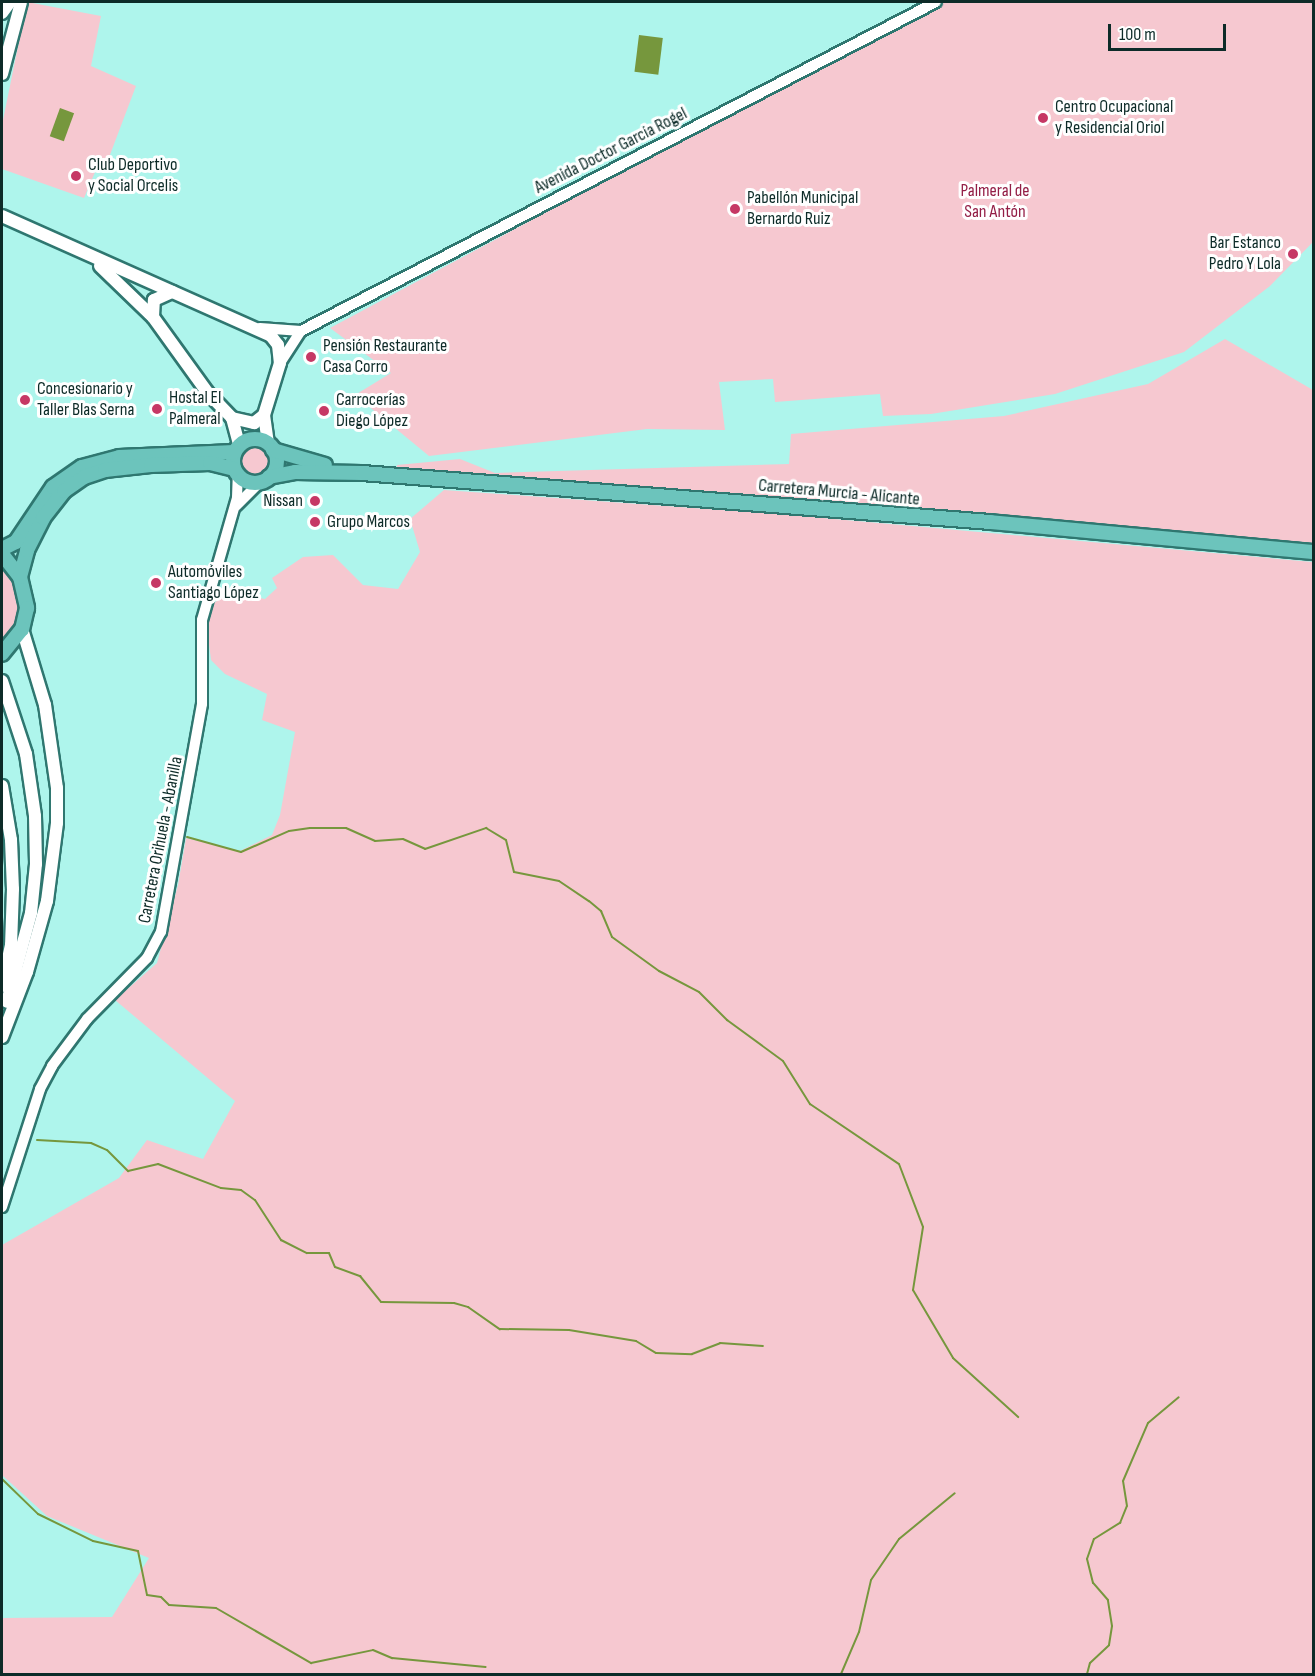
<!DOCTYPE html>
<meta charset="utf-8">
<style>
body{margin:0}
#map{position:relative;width:1315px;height:1676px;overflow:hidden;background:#aef5ec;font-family:"Sofia Sans Condensed",sans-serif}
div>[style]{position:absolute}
.green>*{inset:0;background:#f6c8d0}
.round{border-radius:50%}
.water>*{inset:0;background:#76973d;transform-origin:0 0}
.stream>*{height:2px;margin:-1px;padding:0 1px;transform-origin:1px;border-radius:1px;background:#76973d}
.roads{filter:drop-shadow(2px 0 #2f7770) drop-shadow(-2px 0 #2f7770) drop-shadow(0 2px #2f7770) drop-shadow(0 -2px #2f7770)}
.tertiary>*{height:10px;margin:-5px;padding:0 5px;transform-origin:5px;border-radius:5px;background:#fff}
.secondary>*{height:12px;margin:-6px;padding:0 6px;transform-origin:6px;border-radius:6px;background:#fff}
.trunk>*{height:14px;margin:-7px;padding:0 7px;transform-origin:7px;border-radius:7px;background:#6cc4bc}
.trunk>.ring{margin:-7px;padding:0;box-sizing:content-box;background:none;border:14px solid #6cc4bc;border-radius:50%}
.dots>*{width:16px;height:16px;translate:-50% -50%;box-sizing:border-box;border:3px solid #fff;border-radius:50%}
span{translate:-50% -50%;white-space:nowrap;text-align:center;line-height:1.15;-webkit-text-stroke:6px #fff;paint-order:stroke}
.poi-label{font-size:18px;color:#0d2b28}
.left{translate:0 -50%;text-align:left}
.right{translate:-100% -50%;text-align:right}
.street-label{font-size:18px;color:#0d2b28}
.park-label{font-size:18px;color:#931e46}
.frame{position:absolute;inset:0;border:3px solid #0d2b28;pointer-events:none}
.scale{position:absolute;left:1108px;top:24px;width:118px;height:27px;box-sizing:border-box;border:3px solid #0d2b28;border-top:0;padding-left:8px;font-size:18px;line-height:21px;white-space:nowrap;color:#0d2b28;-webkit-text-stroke:4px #fff;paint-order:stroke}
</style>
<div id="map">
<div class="green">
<div style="clip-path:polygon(27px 2px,101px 16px,91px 66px,136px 86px,105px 168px,98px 165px,84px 198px,2px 169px,2px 125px)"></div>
<div style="clip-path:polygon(940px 2px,1313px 2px,1313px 242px,1270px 286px,1184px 352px,1055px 394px,931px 414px,883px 416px,880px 394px,775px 402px,773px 379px,719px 382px,725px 430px,647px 429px,429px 456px,355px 395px,391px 373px,330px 328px)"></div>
<div style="clip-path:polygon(1225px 339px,1313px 390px,1313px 548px,396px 471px,397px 465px,460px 459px,495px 473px,789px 464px,791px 434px,1004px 416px,1148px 384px)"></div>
<div class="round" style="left:241px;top:447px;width:28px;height:28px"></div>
<div style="clip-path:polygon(444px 490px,790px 515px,1313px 562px,1313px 1674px,2px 1674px,2px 1618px,112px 1617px,149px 1558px,47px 1516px,2px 1475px,2px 1245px,119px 1178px,147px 1140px,203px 1159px,235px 1101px,115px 1000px,157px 963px,178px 885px,186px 838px,240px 851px,272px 835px,280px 815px,295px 732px,262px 720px,267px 694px,225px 674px,211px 660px,207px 629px,214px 603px,228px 593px,250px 588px,255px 597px,265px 599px,277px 588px,272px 578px,303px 557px,333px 555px,363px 585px,398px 589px,420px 552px,410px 519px)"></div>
<div style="clip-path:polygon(2px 563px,14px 580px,20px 608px,15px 626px,2px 645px)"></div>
</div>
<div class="water">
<div style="left:639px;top:35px;width:24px;height:37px;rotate:7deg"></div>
<div style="left:60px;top:108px;width:15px;height:30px;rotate:20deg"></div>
</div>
<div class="stream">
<div style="left:187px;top:837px;width:56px;rotate:15.5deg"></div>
<div style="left:241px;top:852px;width:52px;rotate:-23.6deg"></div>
<div style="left:289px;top:831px;width:21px;rotate:-8deg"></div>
<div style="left:310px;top:828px;width:36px"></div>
<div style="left:346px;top:828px;width:32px;rotate:24deg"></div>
<div style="left:375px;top:841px;width:28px;rotate:-4deg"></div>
<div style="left:403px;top:839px;width:24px;rotate:24deg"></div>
<div style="left:425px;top:849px;width:65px;rotate:-19deg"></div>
<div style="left:486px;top:828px;width:23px;rotate:31deg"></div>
<div style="left:506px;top:840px;width:33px;rotate:76deg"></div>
<div style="left:514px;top:872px;width:46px;rotate:11.3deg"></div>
<div style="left:559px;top:881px;width:36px;rotate:34deg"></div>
<div style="left:589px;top:901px;width:16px;rotate:40deg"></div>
<div style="left:601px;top:911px;width:28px;rotate:67deg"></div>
<div style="left:612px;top:937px;width:58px;rotate:35.9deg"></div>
<div style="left:659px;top:971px;width:45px;rotate:27.7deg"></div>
<div style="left:699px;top:992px;width:40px;rotate:45deg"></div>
<div style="left:727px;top:1020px;width:69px;rotate:36.2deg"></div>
<div style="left:783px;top:1061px;width:51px;rotate:57.9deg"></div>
<div style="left:810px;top:1104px;width:107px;rotate:34deg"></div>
<div style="left:899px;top:1164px;width:67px;rotate:69.1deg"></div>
<div style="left:923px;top:1227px;width:64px;rotate:99deg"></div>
<div style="left:913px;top:1290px;width:79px;rotate:59.5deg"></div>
<div style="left:953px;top:1358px;width:88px;rotate:42.2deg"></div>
<div style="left:37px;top:1140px;width:54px;rotate:3.2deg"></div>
<div style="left:91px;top:1143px;width:17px;rotate:24deg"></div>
<div style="left:107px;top:1150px;width:30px;rotate:45deg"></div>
<div style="left:128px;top:1171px;width:31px;rotate:-13deg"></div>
<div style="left:158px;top:1164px;width:67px;rotate:20.9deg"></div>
<div style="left:221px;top:1188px;width:20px;rotate:6deg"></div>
<div style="left:241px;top:1190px;width:17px;rotate:36deg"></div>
<div style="left:255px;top:1200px;width:48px;rotate:57deg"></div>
<div style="left:281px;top:1240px;width:29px;rotate:27deg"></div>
<div style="left:307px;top:1253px;width:22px"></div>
<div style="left:329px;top:1253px;width:15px;rotate:67deg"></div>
<div style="left:335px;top:1267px;width:27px;rotate:20deg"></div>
<div style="left:360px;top:1276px;width:33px;rotate:51deg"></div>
<div style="left:381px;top:1302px;width:73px;rotate:0.8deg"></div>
<div style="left:454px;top:1303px;width:15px;rotate:16deg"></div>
<div style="left:468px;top:1307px;width:39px;rotate:35deg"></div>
<div style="left:500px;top:1329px;width:69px;rotate:0.8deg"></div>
<div style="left:569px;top:1330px;width:68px;rotate:9.3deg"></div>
<div style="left:636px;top:1341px;width:23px;rotate:31deg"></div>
<div style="left:656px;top:1353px;width:36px;rotate:2deg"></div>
<div style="left:692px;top:1354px;width:30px;rotate:-21deg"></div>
<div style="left:720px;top:1343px;width:43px;rotate:4deg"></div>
<div style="left:2px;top:1479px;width:50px;rotate:44.2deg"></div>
<div style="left:38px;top:1514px;width:61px;rotate:26.1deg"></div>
<div style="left:93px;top:1541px;width:46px;rotate:12.5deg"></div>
<div style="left:138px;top:1551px;width:45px;rotate:78.4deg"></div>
<div style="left:147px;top:1595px;width:14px;rotate:8deg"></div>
<div style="left:161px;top:1597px;width:11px;rotate:45deg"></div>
<div style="left:169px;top:1605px;width:47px;rotate:3.7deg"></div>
<div style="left:216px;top:1608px;width:110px;rotate:30.1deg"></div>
<div style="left:311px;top:1663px;width:63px;rotate:-11.8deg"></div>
<div style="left:373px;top:1650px;width:21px;rotate:23deg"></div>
<div style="left:392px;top:1658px;width:94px;rotate:5.5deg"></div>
<div style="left:841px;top:1674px;width:46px;rotate:-66.8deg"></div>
<div style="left:859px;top:1632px;width:53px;rotate:-77deg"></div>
<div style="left:871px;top:1580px;width:50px;rotate:-55.7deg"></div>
<div style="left:899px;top:1539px;width:72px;rotate:-39.4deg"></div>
<div style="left:1087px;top:1674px;width:11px;rotate:-75deg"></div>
<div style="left:1090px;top:1663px;width:26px;rotate:-43deg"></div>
<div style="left:1109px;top:1645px;width:19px;rotate:-81deg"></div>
<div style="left:1112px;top:1626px;width:26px;rotate:-99deg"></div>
<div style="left:1108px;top:1600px;width:23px;rotate:-131deg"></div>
<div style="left:1093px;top:1583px;width:25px;rotate:-104deg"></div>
<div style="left:1087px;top:1559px;width:21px;rotate:-71deg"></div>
<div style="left:1094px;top:1539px;width:31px;rotate:-32deg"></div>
<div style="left:1120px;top:1523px;width:18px;rotate:-68deg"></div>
<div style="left:1127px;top:1506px;width:25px;rotate:-99deg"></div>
<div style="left:1123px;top:1481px;width:63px;rotate:-66.7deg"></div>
<div style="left:1148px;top:1423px;width:40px;rotate:-40deg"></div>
</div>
<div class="roads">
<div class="tertiary">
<div style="left:260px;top:328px;width:41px;rotate:4.2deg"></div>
<div style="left:280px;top:363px;width:38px;rotate:-57deg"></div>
<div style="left:301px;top:331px;width:715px;rotate:-27.39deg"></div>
<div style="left:236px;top:506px;width:34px;rotate:-45deg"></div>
<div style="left:2px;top:1207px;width:124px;rotate:-72.1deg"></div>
<div style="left:40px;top:1089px;width:26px;rotate:-62deg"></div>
<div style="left:52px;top:1066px;width:59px;rotate:-53.3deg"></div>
<div style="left:87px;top:1019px;width:86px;rotate:-45.5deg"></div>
<div style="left:147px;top:958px;width:30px;rotate:-62deg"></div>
<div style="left:161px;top:932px;width:232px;rotate:-79.8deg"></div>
<div style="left:202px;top:704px;width:84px;rotate:-90deg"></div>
<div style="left:202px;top:620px;width:127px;rotate:-74deg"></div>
<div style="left:237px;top:498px;width:23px;rotate:-88deg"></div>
</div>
<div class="secondary">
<div style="left:2px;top:13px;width:14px;rotate:-54deg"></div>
<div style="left:2px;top:74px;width:74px;rotate:-75.2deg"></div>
<div style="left:2px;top:216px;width:295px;rotate:24deg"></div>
<div style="left:271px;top:336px;width:11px;rotate:52deg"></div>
<div style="left:278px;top:345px;width:18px;rotate:84deg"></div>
<div style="left:280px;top:363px;width:54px;rotate:107.1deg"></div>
<div style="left:264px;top:415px;width:28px;rotate:82deg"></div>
<div style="left:100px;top:266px;width:74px;rotate:43.9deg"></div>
<div style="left:153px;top:317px;width:92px;rotate:54.2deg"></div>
<div style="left:207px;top:392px;width:36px;rotate:46deg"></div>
<div style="left:232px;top:418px;width:23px;rotate:13deg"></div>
<div style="left:254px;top:423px;width:13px;rotate:-39deg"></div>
<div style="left:153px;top:317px;width:17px;rotate:-87deg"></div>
<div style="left:154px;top:300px;width:20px;rotate:-24deg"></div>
<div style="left:232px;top:418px;width:28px;rotate:75deg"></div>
<div style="left:2px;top:681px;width:77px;rotate:71.8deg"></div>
<div style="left:26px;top:754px;width:63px;rotate:81.7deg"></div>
<div style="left:35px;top:816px;width:48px;rotate:88.8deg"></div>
<div style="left:36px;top:864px;width:49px;rotate:95.8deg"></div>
<div style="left:31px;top:913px;width:92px;rotate:105.1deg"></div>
<div style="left:2px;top:786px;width:55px;rotate:80.5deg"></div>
<div style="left:11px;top:840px;width:49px;rotate:87.7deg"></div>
<div style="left:13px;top:889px;width:56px;rotate:92deg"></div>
<div style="left:11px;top:945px;width:42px;rotate:102.4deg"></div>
<div style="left:2px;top:1037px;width:70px;rotate:-69deg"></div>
<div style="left:27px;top:972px;width:74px;rotate:-74.3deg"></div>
<div style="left:47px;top:901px;width:79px;rotate:-82.7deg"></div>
<div style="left:57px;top:823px;width:35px;rotate:-90deg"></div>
<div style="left:57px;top:788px;width:84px;rotate:-98.2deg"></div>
<div style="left:45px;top:705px;width:79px;rotate:-106.8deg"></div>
</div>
<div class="trunk">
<div class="ring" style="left:233px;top:439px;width:30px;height:30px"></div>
<div style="left:273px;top:450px;width:54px;rotate:16.1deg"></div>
<div style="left:269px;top:477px;width:26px;rotate:-11deg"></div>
<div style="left:295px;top:472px;width:67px;rotate:0.9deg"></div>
<div style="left:362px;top:473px;width:630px;rotate:4.46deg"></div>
<div style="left:990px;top:522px;width:325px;rotate:5.3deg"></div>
<div style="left:2px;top:549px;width:16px;rotate:-27deg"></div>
<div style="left:16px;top:542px;width:66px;rotate:-56.1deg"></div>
<div style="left:53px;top:487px;width:35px;rotate:-35deg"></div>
<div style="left:82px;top:467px;width:38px;rotate:-15deg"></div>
<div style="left:119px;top:457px;width:115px;rotate:-2.5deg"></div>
<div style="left:2px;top:554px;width:29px;rotate:52deg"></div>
<div style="left:20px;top:577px;width:32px;rotate:77deg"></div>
<div style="left:27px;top:608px;width:22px;rotate:103deg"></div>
<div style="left:22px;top:629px;width:32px;rotate:129deg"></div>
<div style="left:20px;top:577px;width:28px;rotate:-75deg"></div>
<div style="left:27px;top:550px;width:36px;rotate:-63deg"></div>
<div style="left:43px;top:518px;width:34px;rotate:-52deg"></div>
<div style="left:64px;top:491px;width:24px;rotate:-35deg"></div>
<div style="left:84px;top:477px;width:22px;rotate:-18deg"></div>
<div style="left:105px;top:470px;width:46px;rotate:-6.2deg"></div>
<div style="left:151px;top:465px;width:59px;rotate:-1.9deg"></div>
<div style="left:210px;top:463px;width:25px;rotate:14deg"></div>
</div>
</div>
<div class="dots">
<div style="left:1043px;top:118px;background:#c63865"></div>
<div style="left:76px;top:176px;background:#c63865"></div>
<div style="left:735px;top:209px;background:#c63865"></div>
<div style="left:1293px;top:254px;background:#c63865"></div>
<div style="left:311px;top:357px;background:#c63865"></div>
<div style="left:25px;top:400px;background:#c63865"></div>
<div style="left:157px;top:409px;background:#c63865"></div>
<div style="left:324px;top:411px;background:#c63865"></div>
<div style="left:315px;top:501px;background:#c63865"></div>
<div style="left:315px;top:522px;background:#c63865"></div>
<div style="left:156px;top:583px;background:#c63865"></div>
</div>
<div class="poi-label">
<span class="left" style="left:1055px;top:118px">Centro Ocupacional<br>y Residencial Oriol</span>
<span class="left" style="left:88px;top:176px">Club Deportivo<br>y Social Orcelis</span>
<span class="left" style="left:747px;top:209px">Pabellón Municipal<br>Bernardo Ruiz</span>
<span class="right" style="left:1281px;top:254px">Bar Estanco<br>Pedro Y Lola</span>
<span class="left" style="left:323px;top:357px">Pensión Restaurante<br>Casa Corro</span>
<span class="left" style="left:37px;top:400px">Concesionario y<br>Taller Blas Serna</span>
<span class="left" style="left:169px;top:409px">Hostal El<br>Palmeral</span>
<span class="left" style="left:336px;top:411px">Carrocerías<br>Diego López</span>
<span class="right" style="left:303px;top:501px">Nissan</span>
<span class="left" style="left:327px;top:522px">Grupo Marcos</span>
<span class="left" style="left:168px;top:583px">Automóviles<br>Santiago López</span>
</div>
<div class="street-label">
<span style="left:611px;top:151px;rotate:-27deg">Avenida Doctor García Rogel</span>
<span style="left:839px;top:493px;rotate:5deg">Carretera Murcia - Alicante</span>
<span style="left:161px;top:840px;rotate:-79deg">Carretera Orihuela - Abanilla</span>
</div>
<div class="park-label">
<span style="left:995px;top:202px">Palmeral de<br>San Antón</span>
</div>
<div class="frame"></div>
<div class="scale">100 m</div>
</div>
